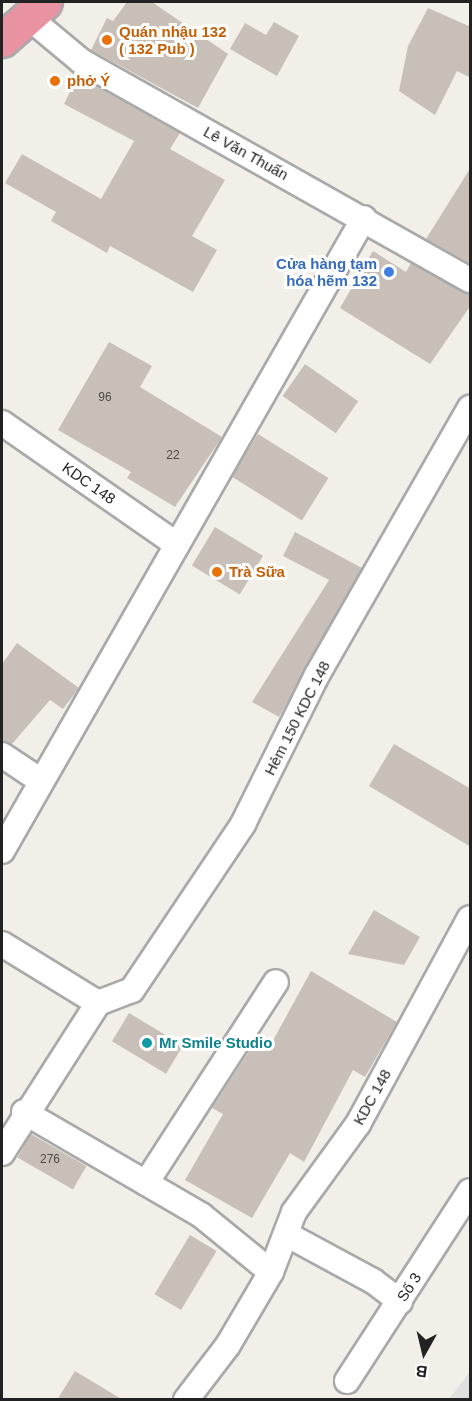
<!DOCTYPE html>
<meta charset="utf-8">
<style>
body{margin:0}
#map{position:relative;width:472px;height:1401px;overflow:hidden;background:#f2efe9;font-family:Helvetica,sans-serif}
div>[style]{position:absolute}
.residential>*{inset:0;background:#e0dfdf}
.building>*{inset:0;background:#c7bfb8;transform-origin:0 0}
.roads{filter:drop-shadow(2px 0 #a9a9a9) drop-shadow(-2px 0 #a9a9a9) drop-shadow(0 2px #a9a9a9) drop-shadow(0 -2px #a9a9a9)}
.street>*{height:24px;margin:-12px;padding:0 12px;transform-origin:12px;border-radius:12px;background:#fff}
.highway>*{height:33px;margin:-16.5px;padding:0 16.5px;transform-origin:16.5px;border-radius:16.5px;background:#e892a2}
.dots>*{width:16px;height:16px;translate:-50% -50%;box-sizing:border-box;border:3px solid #fff;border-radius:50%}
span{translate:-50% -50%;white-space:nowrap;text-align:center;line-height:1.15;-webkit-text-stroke:6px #fff;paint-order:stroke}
.number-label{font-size:12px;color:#4b4948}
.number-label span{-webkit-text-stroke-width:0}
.food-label{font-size:15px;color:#c56008;font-weight:700}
.left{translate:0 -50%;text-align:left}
.street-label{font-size:15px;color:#222}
.shop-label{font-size:15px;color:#366cbe;font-weight:700}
.right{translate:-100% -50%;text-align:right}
.culture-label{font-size:15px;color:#0d838f;font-weight:700}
.frame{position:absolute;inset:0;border:3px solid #222;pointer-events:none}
.north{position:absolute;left:394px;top:1323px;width:60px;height:60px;-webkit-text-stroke:4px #fff;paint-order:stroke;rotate:188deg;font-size:16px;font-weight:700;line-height:24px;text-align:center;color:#222}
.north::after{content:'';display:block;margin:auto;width:21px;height:27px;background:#222;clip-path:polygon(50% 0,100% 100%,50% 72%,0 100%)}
</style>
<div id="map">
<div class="residential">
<div style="clip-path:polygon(470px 1372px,470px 1399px,449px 1399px)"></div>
</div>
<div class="building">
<div style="clip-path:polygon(127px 2px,152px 2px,228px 54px,198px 108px,91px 50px,107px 18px,113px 21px)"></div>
<div style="clip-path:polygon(428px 8px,471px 27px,471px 78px,457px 71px,435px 115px,399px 91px,408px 46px)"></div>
<div style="clip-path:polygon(274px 22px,299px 36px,277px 76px,230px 49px,245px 23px,266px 35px)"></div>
<div style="clip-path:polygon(78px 76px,180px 133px,170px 149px,225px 180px,192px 236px,217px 250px,193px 292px,110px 246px,107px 253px,51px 221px,56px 212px,5px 183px,22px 154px,101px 199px,134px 141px,64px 104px)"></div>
<div style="clip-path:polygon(471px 167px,471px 264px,426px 239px)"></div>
<div style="clip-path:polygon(373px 251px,406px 272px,411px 263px,471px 294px,471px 305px,430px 364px,340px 308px)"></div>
<div style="clip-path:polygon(109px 342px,152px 366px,140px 387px,222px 437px,175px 507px,127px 478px,131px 472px,58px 430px)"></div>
<div style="left:305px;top:364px;width:65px;height:39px;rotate:35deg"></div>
<div style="left:258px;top:434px;width:83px;height:50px;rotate:32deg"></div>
<div style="left:215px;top:527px;width:56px;height:45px;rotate:31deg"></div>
<div style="clip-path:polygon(295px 532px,362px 568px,279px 717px,252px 702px,329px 580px,283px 556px)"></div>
<div style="clip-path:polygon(17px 643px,79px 688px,63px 709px,50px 700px,12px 744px,2px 741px,2px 664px)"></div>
<div style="clip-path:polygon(394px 744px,471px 789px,471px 847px,369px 786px)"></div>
<div style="clip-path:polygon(374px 910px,420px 937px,404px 965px,348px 954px)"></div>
<div style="clip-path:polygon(311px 971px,397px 1022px,365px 1077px,353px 1070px,304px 1162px,290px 1153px,252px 1218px,185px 1180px,223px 1114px,212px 1108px,257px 1039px,270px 1046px)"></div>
<div style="left:129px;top:1013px;width:63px;height:33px;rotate:31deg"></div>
<div style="left:31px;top:1134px;width:64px;height:27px;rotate:30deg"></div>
<div style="left:190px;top:1235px;width:31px;height:69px;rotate:31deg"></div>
<div style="clip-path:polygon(75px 1371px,123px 1400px,57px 1400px)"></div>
</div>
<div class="roads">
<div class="street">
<div style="left:28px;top:17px;width:69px;rotate:39.7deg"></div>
<div style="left:81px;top:61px;width:446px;rotate:29.4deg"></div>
<div style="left:2px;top:423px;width:212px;rotate:34.8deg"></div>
<div style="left:2px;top:755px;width:47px;rotate:33.7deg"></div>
<div style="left:2px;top:851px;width:729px;rotate:-60.24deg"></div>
<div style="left:2px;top:944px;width:113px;rotate:31.6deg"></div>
<div style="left:98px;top:1003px;width:178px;rotate:122.6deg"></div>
<div style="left:98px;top:1003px;width:36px;rotate:-21deg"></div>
<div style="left:132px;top:990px;width:200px;rotate:-56.2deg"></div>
<div style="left:243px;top:824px;width:166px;rotate:-63.6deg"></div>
<div style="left:317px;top:675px;width:308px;rotate:-60.2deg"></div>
<div style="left:24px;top:1112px;width:205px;rotate:30.2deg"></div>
<div style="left:201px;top:1215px;width:90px;rotate:39.2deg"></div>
<div style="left:146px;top:1183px;width:239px;rotate:-57.1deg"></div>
<div style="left:286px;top:1234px;width:99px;rotate:28.4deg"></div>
<div style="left:373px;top:1281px;width:34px;rotate:37deg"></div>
<div style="left:347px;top:1381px;width:226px;rotate:-57.1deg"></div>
<div style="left:186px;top:1400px;width:69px;rotate:-52.6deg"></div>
<div style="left:228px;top:1345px;width:85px;rotate:-59.5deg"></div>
<div style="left:271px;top:1272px;width:64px;rotate:-69deg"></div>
<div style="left:294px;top:1212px;width:109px;rotate:-54deg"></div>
<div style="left:358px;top:1124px;width:234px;rotate:-61.5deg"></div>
</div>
<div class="highway">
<div style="left:2px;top:40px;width:57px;rotate:-41.5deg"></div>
</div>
</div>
<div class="dots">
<div style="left:107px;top:40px;background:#e8710a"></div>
<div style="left:55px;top:81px;background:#e8710a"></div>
<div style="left:389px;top:272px;background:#3f7fe0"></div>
<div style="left:217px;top:572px;background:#e8710a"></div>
<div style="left:147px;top:1043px;background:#0f9aa8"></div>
</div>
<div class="number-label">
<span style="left:105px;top:398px">96</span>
<span style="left:173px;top:456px">22</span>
<span style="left:50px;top:1160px">276</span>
</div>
<div class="food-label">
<span class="left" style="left:119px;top:40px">Quán nhậu 132<br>( 132 Pub )</span>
<span class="left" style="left:67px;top:81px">phở Ý</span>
<span class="left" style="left:229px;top:572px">Trà Sữa</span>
</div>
<div class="street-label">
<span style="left:246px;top:153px;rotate:29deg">Lê Văn Thuấn</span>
<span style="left:89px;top:483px;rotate:35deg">KDC 148</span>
<span style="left:297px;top:718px;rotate:-63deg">Hẻm 150 KDC 148</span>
<span style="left:372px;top:1097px;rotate:-61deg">KDC 148</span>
<span style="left:409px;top:1287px;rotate:-57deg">Số 3</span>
</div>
<div class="shop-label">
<span class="right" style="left:377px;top:272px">Cửa hàng tạm<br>hóa hẽm 132</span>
</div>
<div class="culture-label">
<span class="left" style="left:159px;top:1043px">Mr Smile Studio</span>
</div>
<div class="frame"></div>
<div class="north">B</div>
</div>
